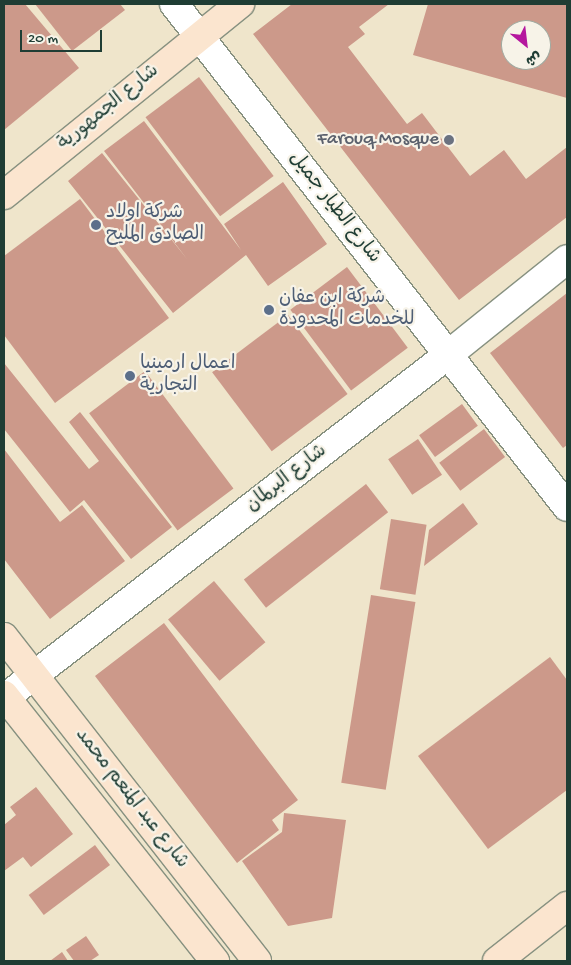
<!DOCTYPE html>
<meta charset="utf-8">
<style>
body{margin:0}
#map{position:relative;width:571px;height:965px;overflow:hidden;background:#efe5cb;font-family:"Gochi Hand","Playpen Sans Arabic",sans-serif}
div>[style]{position:absolute}
.building>*{inset:0;background:#cc998a;transform-origin:0 0}
.roads{filter:drop-shadow(1px 0 #879180) drop-shadow(-1px 0 #879180) drop-shadow(0 1px #879180) drop-shadow(0 -1px #879180)}
.street>*{height:28px;margin:-14px;padding:0 14px;transform-origin:14px;border-radius:14px;background:#fff}
.secondary>*{height:28px;margin:-14px;padding:0 14px;transform-origin:14px;border-radius:14px;background:#fbe5cf}
.dots>*{width:14px;height:14px;translate:-50% -50%;box-sizing:border-box;border:2px solid #f7f3e8;border-radius:50%}
span{translate:-50% -50%;white-space:nowrap;text-align:center;line-height:1.15;-webkit-text-stroke:4.5px #f7f3e8;paint-order:stroke}
.street-label{font-size:19px;color:#1f3d34}
.worship-label{font-size:19px;color:#5b616d}
.right{translate:-100% -50%;text-align:right}
.service-label{font-size:19px;color:#4e5e75}
.left{translate:0 -50%;text-align:left}
.frame{position:absolute;inset:0;border:5px solid #1f3d34;pointer-events:none}
.north{position:absolute;left:501px;top:20px;width:50px;height:50px;box-sizing:border-box;background:#f7f3e8;border:1px solid #a1aaa0;border-radius:50%;rotate:151deg;font-size:14px;font-weight:700;line-height:20px;text-align:center;color:#1f3d34}
.north::after{content:'';display:block;margin:auto;width:18px;height:22px;background:#b5179e;clip-path:polygon(50% 0,100% 100%,50% 72%,0 100%)}
.scale{position:absolute;left:20px;top:30px;width:82px;height:22px;box-sizing:border-box;border:2px solid #1f3d34;border-top:0;padding-left:6px;font-size:15px;line-height:18px;white-space:nowrap;color:#1f3d34;-webkit-text-stroke:4px #f7f3e8;paint-order:stroke}
</style>
<div id="map">
<div class="building">
<div style="clip-path:polygon(4px 4px,25px 4px,79px 68px,4px 130px)"></div>
<div style="clip-path:polygon(35px 4px,120px 4px,125px 10px,72px 51px)"></div>
<div style="clip-path:polygon(292px 4px,389px 4px,359px 27px,365px 34px,348px 47px,407px 124px,422px 113px,470px 176px,504px 150px,526px 179px,567px 147px,567px 217px,459px 300px,253px 34px)"></div>
<div style="clip-path:polygon(evenodd,428px 4px,567px 4px,567px 98px,413px 55px,428px 4px,511px 30px,541px 30px,541px 60px,511px 60px,511px 30px)"></div>
<div style="left:199px;top:77px;width:124px;height:67px;rotate:53deg"></div>
<div style="clip-path:polygon(144px 121px,241px 250px,224px 224px,283px 182px,327px 244px,268px 286px,246px 255px,173px 313px,68px 181px,102px 153px,187px 259px,104px 151px)"></div>
<div style="clip-path:polygon(80px 199px,169px 318px,55px 403px,4px 335px,4px 256px)"></div>
<div style="left:347px;top:267px;width:101px;height:71px;rotate:53deg"></div>
<div style="clip-path:polygon(567px 293px,567px 445px,563px 448px,490px 353px)"></div>
<div style="left:288px;top:315px;width:99px;height:95px;rotate:53deg"></div>
<div style="clip-path:polygon(4px 363px,89px 469px,99px 461px,69px 422px,80px 412px,172px 527px,131px 559px,84px 500px,70px 512px,4px 429px)"></div>
<div style="left:145px;top:371px;width:147px;height:70px;rotate:53deg"></div>
<div style="left:462px;top:404px;width:27px;height:53px;rotate:54deg"></div>
<div style="left:484px;top:429px;width:35px;height:56px;rotate:53deg"></div>
<div style="left:418px;top:439px;width:43px;height:36px;rotate:56deg"></div>
<div style="clip-path:polygon(4px 449px,60px 522px,82px 505px,125px 561px,50px 619px,4px 559px)"></div>
<div style="left:366px;top:484px;width:36px;height:155px;rotate:52deg"></div>
<div style="clip-path:polygon(463px 503px,478px 524px,424px 566px,429px 530px)"></div>
<div style="left:391px;top:519px;width:36px;height:71px;rotate:9deg"></div>
<div style="left:214px;top:581px;width:80px;height:60px;rotate:50deg"></div>
<div style="left:371px;top:595px;width:45px;height:190px;rotate:9deg"></div>
<div style="clip-path:polygon(164px 623px,298px 800px,272px 820px,279px 830px,237px 863px,95px 676px)"></div>
<div style="clip-path:polygon(550px 657px,567px 680px,567px 790px,488px 849px,418px 756px)"></div>
<div style="clip-path:polygon(36px 787px,73px 834px,31px 867px,23px 857px,4px 871px,4px 825px,16px 815px,10px 807px)"></div>
<div style="clip-path:polygon(284px 813px,346px 820px,332px 918px,288px 926px,242px 861px,282px 832px)"></div>
<div style="left:95px;top:845px;width:25px;height:83px;rotate:53deg"></div>
<div style="clip-path:polygon(86px 936px,99px 955px,90px 961px,74px 961px,66px 950px)"></div>
<div style="clip-path:polygon(62px 952px,68px 961px,50px 961px)"></div>
</div>
<div class="roads">
<div class="street">
<div style="left:174px;top:4px;width:638px;rotate:52deg"></div>
<div style="left:6px;top:697px;width:560px;rotate:-37.75deg"></div>
<div style="left:449px;top:354px;width:151px;rotate:-38.8deg"></div>
</div>
<div class="secondary">
<div style="left:4px;top:195px;width:304px;rotate:-39deg"></div>
<div style="left:4px;top:637px;width:411px;rotate:52deg"></div>
<div style="left:4px;top:695px;width:340px;rotate:51.6deg"></div>
<div style="left:497px;top:961px;width:89px;rotate:-38.2deg"></div>
</div>
</div>
<div class="dots">
<div style="left:449px;top:140px;background:#6b7280"></div>
<div style="left:96px;top:225px;background:#5c6f8a"></div>
<div style="left:269px;top:310px;background:#5c6f8a"></div>
<div style="left:130px;top:376px;background:#5c6f8a"></div>
</div>
<div class="street-label">
<span style="left:109px;top:108px;rotate:-39deg">شارع الجمهورية</span>
<span style="left:334px;top:208px;rotate:52deg">شارع الطيار جميل</span>
<span style="left:287px;top:479px;rotate:-38deg">شارع البرلمان</span>
<span style="left:131px;top:799px;rotate:52deg">شارع عبد المنعم محمد</span>
</div>
<div class="worship-label">
<span class="right" style="left:439px;top:140px">Farouq Mosque</span>
</div>
<div class="service-label">
<span class="left" style="left:106px;top:225px">شركة اولاد<br>الصادق المليح</span>
<span class="left" style="left:279px;top:310px">شركة ابن عفان<br>للخدمات المحدودة</span>
<span class="left" style="left:140px;top:376px">اعمال ارمينيا<br>التجارية</span>
</div>
<div class="frame"></div>
<div class="north">ش</div>
<div class="scale">20 m</div>
</div>
